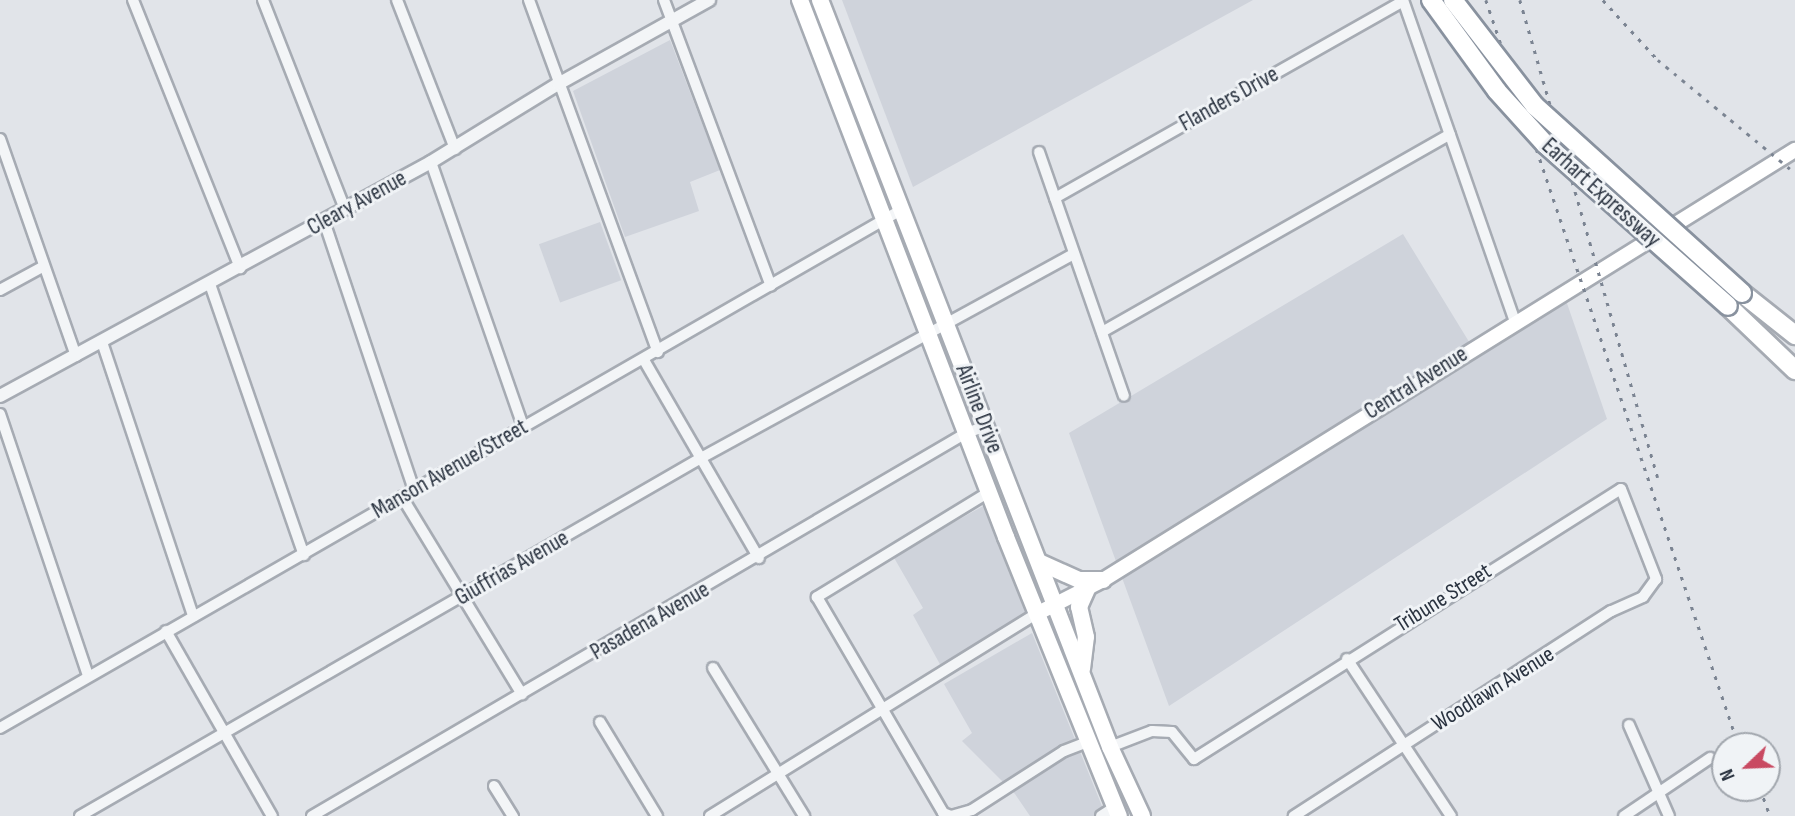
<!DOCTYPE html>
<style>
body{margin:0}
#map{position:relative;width:1795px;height:816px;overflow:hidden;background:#e1e4e9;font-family:"Sofia Sans Condensed",sans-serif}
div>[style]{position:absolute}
.built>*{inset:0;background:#cfd3db;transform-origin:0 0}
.roads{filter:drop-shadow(2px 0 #a6abb3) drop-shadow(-2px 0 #a6abb3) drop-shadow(0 2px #a6abb3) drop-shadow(0 -2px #a6abb3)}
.minor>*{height:10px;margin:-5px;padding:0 5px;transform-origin:5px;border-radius:5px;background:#f3f5f7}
.tertiary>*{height:12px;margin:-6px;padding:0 6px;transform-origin:6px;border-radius:6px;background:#f3f5f7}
.secondary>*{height:14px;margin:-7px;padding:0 7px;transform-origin:7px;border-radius:7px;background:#fff}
.trunk>*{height:16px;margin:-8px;padding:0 8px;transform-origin:8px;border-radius:8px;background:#fff}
.motorway>*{height:18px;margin:-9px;padding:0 9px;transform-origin:9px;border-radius:9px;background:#fff}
.rail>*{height:2.5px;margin-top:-1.25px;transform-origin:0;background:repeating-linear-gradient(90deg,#7b8492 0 3.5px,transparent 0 10.5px)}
.bridges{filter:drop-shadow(2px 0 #89929f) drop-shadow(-2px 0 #89929f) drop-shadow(0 2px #89929f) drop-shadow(0 -2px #89929f)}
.motorway-bridge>*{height:18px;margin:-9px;padding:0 9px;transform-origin:9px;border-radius:9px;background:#fff}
span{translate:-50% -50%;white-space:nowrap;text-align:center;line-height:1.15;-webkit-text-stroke:6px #f0f3f6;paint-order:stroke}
.street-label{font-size:23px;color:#2a3340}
.north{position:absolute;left:1711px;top:732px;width:70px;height:70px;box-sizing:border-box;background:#f0f3f6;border:2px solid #a1a6ad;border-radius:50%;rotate:247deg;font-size:19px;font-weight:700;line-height:28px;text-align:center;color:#2a3340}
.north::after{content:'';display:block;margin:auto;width:24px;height:32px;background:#c94a62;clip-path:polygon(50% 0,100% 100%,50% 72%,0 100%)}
</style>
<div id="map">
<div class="built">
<div style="clip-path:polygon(842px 0,1253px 0,913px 187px)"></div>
<div style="clip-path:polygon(670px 40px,720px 170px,690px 182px,699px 211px,625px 237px,573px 91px)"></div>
<div style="left:600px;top:222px;width:62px;height:65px;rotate:70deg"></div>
<div style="clip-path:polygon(1403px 234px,1471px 345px,1561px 286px,1607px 419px,1169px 706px,1069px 433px)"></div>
<div style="clip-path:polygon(985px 505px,1027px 614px,942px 668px,913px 615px,923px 608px,893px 556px)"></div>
<div style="clip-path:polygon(1032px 633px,1106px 816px,1030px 816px,1015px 794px,962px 741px,972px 733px,944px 684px)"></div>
</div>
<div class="roads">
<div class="minor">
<div style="left:133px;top:0;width:289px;rotate:68.2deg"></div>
<div style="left:263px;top:0;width:225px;rotate:68.6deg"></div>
<div style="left:397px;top:0;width:160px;rotate:68.7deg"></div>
<div style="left:529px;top:0;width:375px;rotate:69.9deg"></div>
<div style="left:664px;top:0;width:305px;rotate:69.5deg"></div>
<div style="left:1403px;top:0;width:341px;rotate:70.8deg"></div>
<div style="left:0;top:139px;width:230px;rotate:70.7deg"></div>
<div style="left:1039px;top:152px;width:258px;rotate:70.8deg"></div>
<div style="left:431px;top:162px;width:280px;rotate:70.8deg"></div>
<div style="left:1055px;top:198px;width:400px;rotate:-29.5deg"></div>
<div style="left:324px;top:221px;width:284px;rotate:71.5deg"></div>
<div style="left:210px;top:284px;width:287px;rotate:70.9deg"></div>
<div style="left:0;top:290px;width:50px;rotate:-28.6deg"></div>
<div style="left:1102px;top:332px;width:400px;rotate:-29.6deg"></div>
<div style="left:102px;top:342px;width:289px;rotate:71.6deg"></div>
<div style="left:644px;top:360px;width:229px;rotate:59.9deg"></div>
<div style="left:0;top:414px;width:276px;rotate:71.4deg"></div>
<div style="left:989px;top:492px;width:202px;rotate:148.6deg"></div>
<div style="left:817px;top:597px;width:250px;rotate:59.7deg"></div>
<div style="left:943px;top:813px;width:9px;rotate:21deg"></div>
<div style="left:951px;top:816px;width:22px;rotate:-16deg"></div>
<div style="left:972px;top:810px;width:109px;rotate:-32.7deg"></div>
<div style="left:1064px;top:751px;width:25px;rotate:-21deg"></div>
<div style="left:402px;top:497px;width:231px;rotate:58.7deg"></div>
<div style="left:166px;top:631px;width:213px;rotate:60.2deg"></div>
<div style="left:1347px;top:659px;width:188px;rotate:56.5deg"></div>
<div style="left:713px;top:668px;width:174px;rotate:58.4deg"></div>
<div style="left:600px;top:722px;width:110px;rotate:58.8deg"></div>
<div style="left:1629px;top:725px;width:99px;rotate:66.3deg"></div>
<div style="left:0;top:728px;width:1039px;rotate:-29.9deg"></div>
<div style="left:1110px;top:747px;width:45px;rotate:-20.9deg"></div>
<div style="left:1152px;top:731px;width:20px;rotate:3deg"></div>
<div style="left:1172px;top:732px;width:35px;rotate:51deg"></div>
<div style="left:1194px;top:759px;width:505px;rotate:-32.31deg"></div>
<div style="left:1621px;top:489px;width:97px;rotate:68.7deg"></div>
<div style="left:1656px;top:579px;width:22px;rotate:126deg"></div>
<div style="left:1643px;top:597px;width:35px;rotate:156deg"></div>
<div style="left:1611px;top:611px;width:378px;rotate:147.1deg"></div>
<div style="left:494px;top:786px;width:36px;rotate:58deg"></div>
<div style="left:80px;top:816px;width:717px;rotate:-29.96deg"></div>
<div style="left:701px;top:458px;width:425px;rotate:-28.7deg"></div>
<div style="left:312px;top:816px;width:758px;rotate:-30.35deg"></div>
<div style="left:966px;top:433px;width:21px;rotate:-19deg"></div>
<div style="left:710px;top:816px;width:384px;rotate:-31.8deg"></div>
<div style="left:1101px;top:816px;width:17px;rotate:-33deg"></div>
<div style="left:1624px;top:816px;width:104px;rotate:-34deg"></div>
</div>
<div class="tertiary">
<div style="left:0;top:396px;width:490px;rotate:-28.5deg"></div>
<div style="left:431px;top:162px;width:149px;rotate:-31.6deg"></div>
<div style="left:558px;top:84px;width:173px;rotate:-29.1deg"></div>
</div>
<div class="secondary">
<div style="left:1036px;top:614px;width:75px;rotate:-26.9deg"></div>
<div style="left:1103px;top:580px;width:815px;rotate:-31.86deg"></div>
</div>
<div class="trunk">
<div style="left:800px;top:0;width:575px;rotate:69.01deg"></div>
<div style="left:1006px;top:537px;width:301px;rotate:68deg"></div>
<div style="left:820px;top:0;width:801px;rotate:68.78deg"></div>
<div style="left:1110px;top:747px;width:76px;rotate:65.1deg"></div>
<div style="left:1039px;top:562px;width:44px;rotate:24.2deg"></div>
<div style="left:1079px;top:580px;width:24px"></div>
<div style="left:1082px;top:669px;width:32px;rotate:-83deg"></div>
<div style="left:1086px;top:637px;width:31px;rotate:-103deg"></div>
<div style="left:1079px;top:607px;width:20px;rotate:-66deg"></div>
</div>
<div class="motorway">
<div style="left:1742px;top:293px;width:68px;rotate:38.4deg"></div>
<div style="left:1728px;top:306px;width:93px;rotate:43.7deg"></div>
</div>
</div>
<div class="rail">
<div style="left:1486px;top:0;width:788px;rotate:71.27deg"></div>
<div style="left:1520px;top:0;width:497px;rotate:73.9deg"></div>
<div style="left:1603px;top:0;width:81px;rotate:47.5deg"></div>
<div style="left:1658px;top:60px;width:178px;rotate:39.5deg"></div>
<div style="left:1760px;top:788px;width:30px;rotate:70deg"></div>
</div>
<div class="bridges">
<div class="motorway-bridge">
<div style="left:1431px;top:0;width:112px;rotate:54deg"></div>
<div style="left:1497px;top:91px;width:72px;rotate:47.8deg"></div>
<div style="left:1545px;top:144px;width:244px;rotate:41.5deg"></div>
<div style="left:1453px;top:0;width:134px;rotate:52.3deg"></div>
<div style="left:1535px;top:106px;width:279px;rotate:42.1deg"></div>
</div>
</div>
<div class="street-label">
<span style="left:1229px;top:99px;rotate:-29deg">Flanders Drive</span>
<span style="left:1601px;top:193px;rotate:42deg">Earhart Expressway</span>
<span style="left:357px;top:203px;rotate:-29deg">Cleary Avenue</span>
<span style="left:1416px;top:383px;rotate:-32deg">Central Avenue</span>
<span style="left:979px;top:409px;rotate:69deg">Airline Drive</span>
<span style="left:450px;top:469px;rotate:-30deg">Manson Avenue/Street</span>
<span style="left:512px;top:568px;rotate:-30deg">Giuffrias Avenue</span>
<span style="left:1443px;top:598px;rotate:-32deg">Tribune Street</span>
<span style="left:650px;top:621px;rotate:-30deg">Pasadena Avenue</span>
<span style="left:1493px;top:689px;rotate:-32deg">Woodlawn Avenue</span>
</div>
<div class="north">N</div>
</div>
